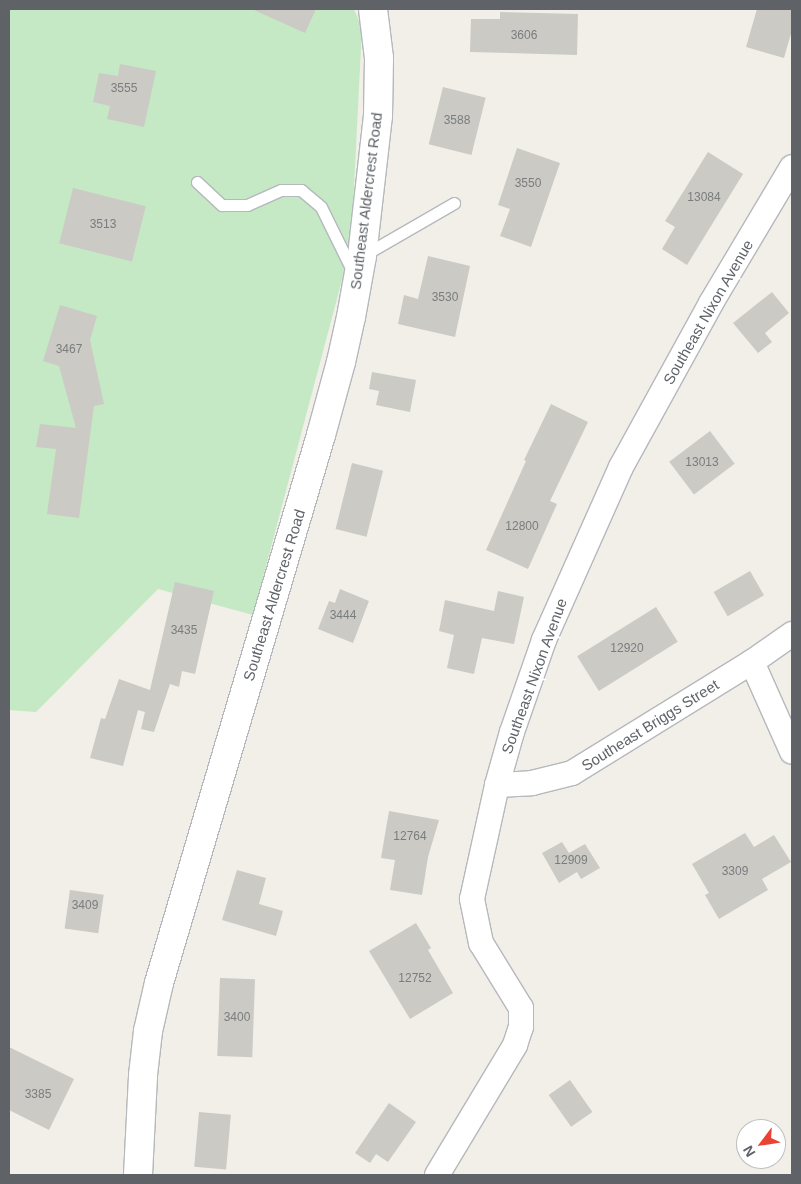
<!DOCTYPE html>
<style>
body{margin:0}
#map{position:relative;width:801px;height:1184px;overflow:hidden;background:#f1efe8;font-family:Arial,sans-serif}
div>[style]{position:absolute}
.green>*{inset:0;background:#c5e8c5}
.building>*{inset:0;background:#cccac5;transform-origin:0 0}
.roads{filter:drop-shadow(1px 0 #b5b8bc) drop-shadow(-1px 0 #b5b8bc) drop-shadow(0 1px #b5b8bc) drop-shadow(0 -1px #b5b8bc)}
.lane>*{height:11px;margin:-5.5px;padding:0 5.5px;transform-origin:5.5px;border-radius:5.5px;background:#fff}
.street>*{height:24px;margin:-12px;padding:0 12px;transform-origin:12px;border-radius:12px;background:#fff}
.secondary>*{height:28px;margin:-14px;padding:0 14px;transform-origin:14px;border-radius:14px;background:#fff}
span{translate:-50% -50%;white-space:nowrap;text-align:center;line-height:1.15;-webkit-text-stroke:5px #fff;paint-order:stroke}
.number-label{font-size:12px;color:#7a7d7f}
.number-label span{-webkit-text-stroke-width:0}
.street-label{font-size:15px;color:#5f6368}
.frame{position:absolute;inset:0;border:10px solid #5f6368;pointer-events:none}
.north{position:absolute;left:736px;top:1119px;width:50px;height:50px;box-sizing:border-box;background:#fff;border:1px solid #bfc1c3;border-radius:50%;rotate:239deg;font-size:14px;font-weight:700;line-height:20px;text-align:center;color:#5f6368}
.north::after{content:'';display:block;margin:auto;width:18px;height:22px;background:#ea4335;clip-path:polygon(50% 0,100% 100%,50% 72%,0 100%)}
</style>
<div id="map">
<div class="green">
<div style="clip-path:polygon(9px 9px,354px 9px,362px 28px,351px 246px,253px 615px,158px 589px,36px 712px,9px 710px)"></div>
</div>
<div class="building">
<div style="clip-path:polygon(252px 9px,316px 9px,305px 33px)"></div>
<div style="clip-path:polygon(757px 9px,792px 9px,792px 30px,784px 58px,746px 47px)"></div>
<div style="clip-path:polygon(500px 12px,578px 14px,577px 55px,470px 52px,471px 19px,500px 19px)"></div>
<div style="clip-path:polygon(120px 64px,156px 71px,144px 127px,107px 119px,110px 106px,93px 102px,99px 73px,118px 76px)"></div>
<div style="left:443px;top:87px;width:44px;height:59px;rotate:14deg"></div>
<div style="clip-path:polygon(517px 148px,560px 163px,531px 247px,500px 236px,510px 209px,498px 205px)"></div>
<div style="clip-path:polygon(708px 152px,743px 174px,687px 265px,662px 249px,675px 227px,665px 221px)"></div>
<div style="left:73px;top:188px;width:75px;height:57px;rotate:14deg"></div>
<div style="clip-path:polygon(428px 256px,470px 266px,455px 337px,398px 324px,404px 295px,418px 299px)"></div>
<div style="clip-path:polygon(772px 292px,789px 313px,765px 333px,772px 342px,758px 353px,733px 323px)"></div>
<div style="clip-path:polygon(60px 305px,97px 316px,90px 340px,104px 404px,94px 406px,79px 518px,47px 514px,56px 449px,36px 447px,40px 424px,76px 428px,59px 366px,43px 361px)"></div>
<div style="clip-path:polygon(372px 372px,416px 380px,410px 412px,376px 405px,379px 391px,369px 389px)"></div>
<div style="clip-path:polygon(551px 404px,588px 422px,550px 501px,557px 504px,528px 569px,486px 550px,526px 461px,524px 460px)"></div>
<div style="left:710px;top:431px;width:41px;height:51px;rotate:53deg"></div>
<div style="left:352px;top:463px;width:32px;height:68px;rotate:14deg"></div>
<div style="left:750px;top:571px;width:28px;height:42px;rotate:60deg"></div>
<div style="clip-path:polygon(175px 582px,214px 591px,195px 674px,182px 671px,179px 687px,170px 684px,154px 732px,141px 729px,145px 712px,138px 710px,123px 766px,90px 758px,101px 718px,105px 719px,119px 679px,150px 690px)"></div>
<div style="clip-path:polygon(340px 589px,369px 601px,353px 643px,318px 629px,329px 601px,335px 603px)"></div>
<div style="clip-path:polygon(498px 591px,524px 597px,514px 644px,482px 638px,474px 674px,447px 668px,454px 635px,439px 631px,445px 600px,494px 611px)"></div>
<div style="left:656px;top:607px;width:41px;height:93px;rotate:58deg"></div>
<div style="clip-path:polygon(389px 811px,439px 820px,428px 857px,422px 895px,390px 890px,395px 860px,381px 858px)"></div>
<div style="clip-path:polygon(745px 833px,754px 847px,774px 835px,791px 862px,762px 879px,768px 890px,719px 919px,705px 895px,709px 893px,692px 864px)"></div>
<div style="clip-path:polygon(562px 842px,569px 853px,585px 844px,600px 868px,581px 879px,577px 872px,559px 883px,542px 853px)"></div>
<div style="clip-path:polygon(237px 870px,266px 878px,259px 904px,283px 911px,276px 936px,222px 920px)"></div>
<div style="left:70px;top:890px;width:34px;height:39px;rotate:8deg"></div>
<div style="clip-path:polygon(416px 923px,431px 948px,428px 950px,453px 993px,410px 1019px,369px 951px)"></div>
<div style="left:220px;top:978px;width:35px;height:78px;rotate:2deg"></div>
<div style="clip-path:polygon(9px 1047px,74px 1079px,49px 1130px,9px 1110px)"></div>
<div style="left:570px;top:1080px;width:39px;height:26px;rotate:55deg"></div>
<div style="clip-path:polygon(389px 1103px,416px 1122px,388px 1162px,376px 1154px,370px 1163px,355px 1153px)"></div>
<div style="left:199px;top:1112px;width:32px;height:55px;rotate:5deg"></div>
</div>
<div class="roads">
<div class="lane">
<div style="left:197px;top:182px;width:34px;rotate:43deg"></div>
<div style="left:222px;top:205px;width:25px"></div>
<div style="left:247px;top:205px;width:37px;rotate:-24deg"></div>
<div style="left:281px;top:190px;width:20px"></div>
<div style="left:301px;top:190px;width:26px;rotate:40deg"></div>
<div style="left:321px;top:207px;width:75px;rotate:63.8deg"></div>
<div style="left:364px;top:255px;width:104px;rotate:-30deg"></div>
</div>
<div class="street">
<div style="left:752px;top:662px;width:98px;rotate:66deg"></div>
<div style="left:497px;top:785px;width:35px;rotate:-3deg"></div>
<div style="left:532px;top:783px;width:41px;rotate:-14deg"></div>
<div style="left:572px;top:773px;width:211px;rotate:-31.7deg"></div>
<div style="left:752px;top:662px;width:49px;rotate:-35deg"></div>
<div style="left:437px;top:1175px;width:152px;rotate:-59deg"></div>
<div style="left:515px;top:1045px;width:19px;rotate:-72deg"></div>
<div style="left:521px;top:1027px;width:19px;rotate:-90deg"></div>
<div style="left:521px;top:1008px;width:76px;rotate:-121.6deg"></div>
<div style="left:481px;top:943px;width:45px;rotate:-101.6deg"></div>
<div style="left:472px;top:899px;width:117px;rotate:-77.6deg"></div>
<div style="left:497px;top:785px;width:55px;rotate:-74.2deg"></div>
<div style="left:512px;top:732px;width:97px;rotate:-70.8deg"></div>
<div style="left:544px;top:640px;width:189px;rotate:-66deg"></div>
<div style="left:621px;top:467px;width:187px;rotate:-61.2deg"></div>
<div style="left:711px;top:303px;width:158px;rotate:-59.2deg"></div>
</div>
<div class="secondary">
<div style="left:138px;top:1175px;width:100px;rotate:-87.1deg"></div>
<div style="left:143px;top:1075px;width:44px;rotate:-83.5deg"></div>
<div style="left:148px;top:1031px;width:49px;rotate:-77.1deg"></div>
<div style="left:159px;top:983px;width:571px;rotate:-73.53deg"></div>
<div style="left:321px;top:435px;width:76px;rotate:-74.7deg"></div>
<div style="left:341px;top:362px;width:46px;rotate:-77.5deg"></div>
<div style="left:351px;top:317px;width:62px;rotate:-79.8deg"></div>
<div style="left:362px;top:256px;width:141px;rotate:-83.5deg"></div>
<div style="left:378px;top:116px;width:58px;rotate:-89deg"></div>
<div style="left:379px;top:58px;width:49px;rotate:-97deg"></div>
</div>
</div>
<div class="number-label">
<span style="left:524px;top:36px">3606</span>
<span style="left:124px;top:89px">3555</span>
<span style="left:457px;top:121px">3588</span>
<span style="left:528px;top:184px">3550</span>
<span style="left:704px;top:198px">13084</span>
<span style="left:103px;top:225px">3513</span>
<span style="left:445px;top:298px">3530</span>
<span style="left:69px;top:350px">3467</span>
<span style="left:702px;top:463px">13013</span>
<span style="left:522px;top:527px">12800</span>
<span style="left:343px;top:616px">3444</span>
<span style="left:184px;top:631px">3435</span>
<span style="left:627px;top:649px">12920</span>
<span style="left:410px;top:837px">12764</span>
<span style="left:571px;top:861px">12909</span>
<span style="left:735px;top:872px">3309</span>
<span style="left:85px;top:906px">3409</span>
<span style="left:415px;top:979px">12752</span>
<span style="left:237px;top:1018px">3400</span>
<span style="left:38px;top:1095px">3385</span>
</div>
<div class="street-label">
<span style="left:366px;top:201px;rotate:-83deg">Southeast Aldercrest Road</span>
<span style="left:708px;top:312px;rotate:-60deg">Southeast Nixon Avenue</span>
<span style="left:274px;top:595px;rotate:-73deg">Southeast Aldercrest Road</span>
<span style="left:534px;top:676px;rotate:-70deg">Southeast Nixon Avenue</span>
<span style="left:650px;top:725px;rotate:-32deg">Southeast Briggs Street</span>
</div>
<div class="frame"></div>
<div class="north">N</div>
</div>
